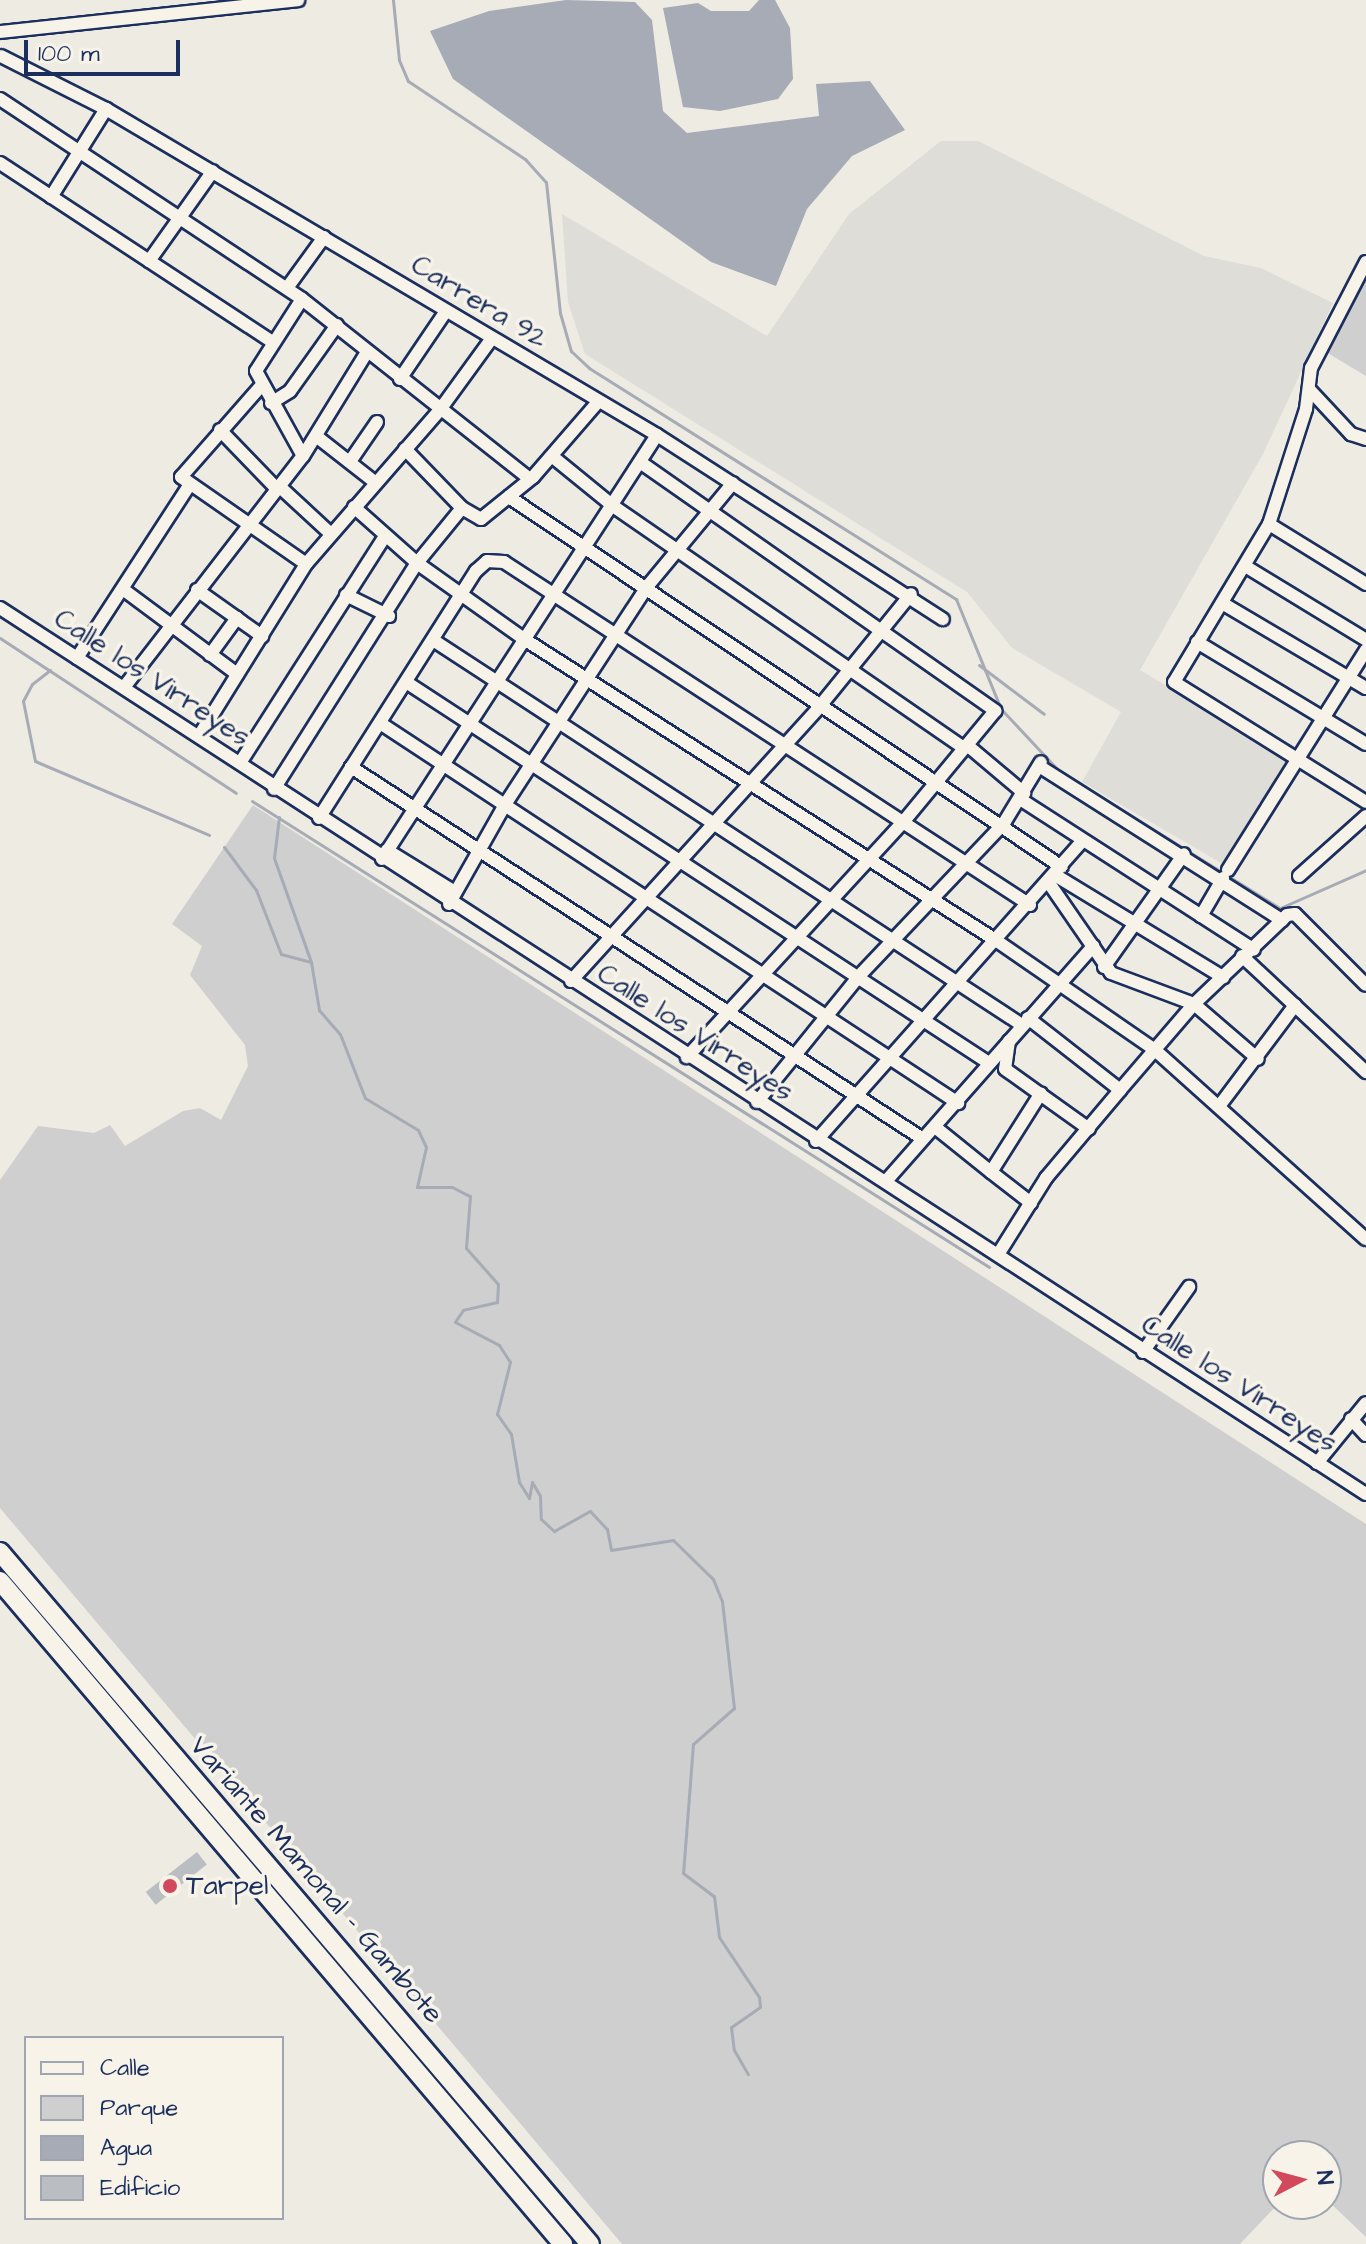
<!DOCTYPE html>
<style>
body{margin:0}
#map{position:relative;width:1366px;height:2244px;overflow:hidden;background:#eeebe2;font-family:"Architects Daughter",sans-serif}
div>[style]{position:absolute}
.built>*{inset:0;background:#deddd8}
.green>*{inset:0;background:#cfcfcf}
.water>*{inset:0;background:#a6abb5}
.stream>*{height:3px;margin:-1.5px;padding:0 1.5px;transform-origin:1.5px;border-radius:1.5px;background:#a6abb5}
.building>*{inset:0;background:#babdc2;transform-origin:0 0}
.roads{filter:drop-shadow(2px 0 #1b2f5e) drop-shadow(-2px 0 #1b2f5e) drop-shadow(0 2px #1b2f5e) drop-shadow(0 -2px #1b2f5e)}
.minor>*{height:12px;margin:-6px;padding:0 6px;transform-origin:6px;border-radius:6px;background:#f7f3e8}
.highway>*{height:18px;margin:-9px;padding:0 9px;transform-origin:9px;border-radius:9px;background:#f7f3e8}
.dots>*{width:22px;height:22px;translate:-50% -50%;box-sizing:border-box;border:4px solid #f7f3e8;border-radius:50%}
span{translate:-50% -50%;white-space:nowrap;text-align:center;line-height:1.15;-webkit-text-stroke:7px #f7f3e8;paint-order:stroke}
.street-label{font-size:28px;color:#1b2f5e}
.poi-label{font-size:28px;color:#1b2f5e}
.left{translate:0 -50%;text-align:left}
.legend{position:absolute;left:24px;top:2036px;width:260px;height:184px;box-sizing:border-box;background:#f7f3e8;border:2px solid #9fa5b1;margin:0;padding:10px 14px;list-style:none;font-size:24px;color:#1b2f5e}
.legend li{display:flex;align-items:center;gap:16px;height:40px}
.legend b{width:40px;border:2px solid #9fa5b1}
.north{position:absolute;left:1262px;top:2140px;width:80px;height:80px;box-sizing:border-box;background:#f7f3e8;border:2px solid #9fa5b1;border-radius:50%;rotate:84deg;font-size:22px;font-weight:700;line-height:32px;text-align:center;color:#1b2f5e}
.north::after{content:'';display:block;margin:auto;width:28px;height:36px;background:#d1495b;clip-path:polygon(50% 0,100% 100%,50% 72%,0 100%)}
.scale{position:absolute;left:24px;top:40px;width:156px;height:36px;box-sizing:border-box;border:4px solid #1b2f5e;border-top:0;padding-left:10px;font-size:24px;line-height:28px;white-space:nowrap;color:#1b2f5e;-webkit-text-stroke:6px #f7f3e8;paint-order:stroke}
</style>
<div id="map">
<div class="built">
<div style="clip-path:polygon(941px 141px,978px 141px,1204px 256px,1261px 268px,1333px 303px,1263px 454px,1140px 670px,1291px 759px,1228px 867px,1082px 782px,1121px 712px,1012px 648px,967px 592px,585px 354px,568px 302px,562px 214px,767px 336px,849px 214px)"></div>
</div>
<div class="green">
<div style="clip-path:polygon(1366px 276px,1366px 376px,1326px 352px)"></div>
<div style="clip-path:polygon(253px 805px,1366px 1524px,1366px 2237px,1326px 2199px,1326px 2156px,1278px 2156px,1278px 2204px,1240px 2244px,622px 2244px,0 1508px,0 1180px,38px 1126px,94px 1133px,110px 1125px,125px 1146px,183px 1111px,200px 1108px,221px 1120px,248px 1066px,245px 1045px,190px 975px,202px 946px,172px 924px)"></div>
</div>
<div class="water">
<div style="clip-path:polygon(566px 0,635px 2px,652px 20px,663px 111px,687px 133px,819px 116px,816px 84px,870px 81px,905px 130px,852px 156px,807px 209px,776px 286px,711px 262px,453px 79px,430px 31px,489px 11px)"></div>
<div style="clip-path:polygon(759px 0,775px 0,790px 28px,793px 79px,778px 99px,720px 111px,683px 107px,663px 8px,698px 3px,711px 11px,749px 11px)"></div>
</div>
<div class="stream">
<div style="left:393px;top:0;width:60px;rotate:84.3deg"></div>
<div style="left:399px;top:60px;width:23px;rotate:67deg"></div>
<div style="left:408px;top:81px;width:141px;rotate:33.7deg"></div>
<div style="left:525px;top:159px;width:31px;rotate:48deg"></div>
<div style="left:546px;top:182px;width:132px;rotate:83.9deg"></div>
<div style="left:560px;top:313px;width:40px;rotate:74deg"></div>
<div style="left:571px;top:351px;width:25px;rotate:43deg"></div>
<div style="left:589px;top:368px;width:434px;rotate:32.2deg"></div>
<div style="left:956px;top:599px;width:119px;rotate:67.8deg"></div>
<div style="left:1001px;top:709px;width:83px;rotate:46.9deg"></div>
<div style="left:1058px;top:770px;width:261px;rotate:31.9deg"></div>
<div style="left:1280px;top:908px;width:94px;rotate:-23.8deg"></div>
<div style="left:0;top:638px;width:282px;rotate:33.3deg"></div>
<div style="left:979px;top:665px;width:81px;rotate:37deg"></div>
<div style="left:50px;top:670px;width:23px;rotate:142deg"></div>
<div style="left:32px;top:684px;width:19px;rotate:118deg"></div>
<div style="left:23px;top:701px;width:61px;rotate:78.7deg"></div>
<div style="left:35px;top:761px;width:189px;rotate:23deg"></div>
<div style="left:252px;top:801px;width:872px;rotate:32.3deg"></div>
<div style="left:279px;top:817px;width:41px;rotate:97deg"></div>
<div style="left:274px;top:858px;width:110px;rotate:70.4deg"></div>
<div style="left:224px;top:847px;width:54px;rotate:53.3deg"></div>
<div style="left:256px;top:890px;width:69px;rotate:68.7deg"></div>
<div style="left:281px;top:954px;width:31px;rotate:15deg"></div>
<div style="left:311px;top:962px;width:49px;rotate:80.5deg"></div>
<div style="left:319px;top:1010px;width:32px;rotate:49deg"></div>
<div style="left:340px;top:1034px;width:69px;rotate:68.7deg"></div>
<div style="left:365px;top:1098px;width:62px;rotate:31.1deg"></div>
<div style="left:418px;top:1130px;width:19px;rotate:65deg"></div>
<div style="left:426px;top:1147px;width:41px;rotate:102.7deg"></div>
<div style="left:417px;top:1187px;width:35px"></div>
<div style="left:452px;top:1187px;width:20px;rotate:27deg"></div>
<div style="left:470px;top:1196px;width:52px;rotate:94.4deg"></div>
<div style="left:466px;top:1248px;width:48px;rotate:48.4deg"></div>
<div style="left:498px;top:1284px;width:18px;rotate:93deg"></div>
<div style="left:497px;top:1302px;width:35px;rotate:167deg"></div>
<div style="left:463px;top:1310px;width:14px;rotate:124deg"></div>
<div style="left:455px;top:1322px;width:50px;rotate:27.6deg"></div>
<div style="left:499px;top:1345px;width:20px;rotate:57deg"></div>
<div style="left:510px;top:1362px;width:54px;rotate:104deg"></div>
<div style="left:497px;top:1414px;width:24px;rotate:55deg"></div>
<div style="left:511px;top:1434px;width:49px;rotate:80.5deg"></div>
<div style="left:519px;top:1482px;width:19px;rotate:58deg"></div>
<div style="left:529px;top:1498px;width:16px;rotate:-79deg"></div>
<div style="left:532px;top:1482px;width:16px;rotate:60deg"></div>
<div style="left:540px;top:1496px;width:23px;rotate:88deg"></div>
<div style="left:541px;top:1519px;width:18px;rotate:43deg"></div>
<div style="left:554px;top:1531px;width:41px;rotate:-29.1deg"></div>
<div style="left:590px;top:1511px;width:25px;rotate:47deg"></div>
<div style="left:607px;top:1529px;width:21px;rotate:79deg"></div>
<div style="left:611px;top:1550px;width:63px;rotate:-9.2deg"></div>
<div style="left:673px;top:1540px;width:56px;rotate:44.3deg"></div>
<div style="left:713px;top:1579px;width:24px;rotate:68deg"></div>
<div style="left:722px;top:1601px;width:108px;rotate:83.6deg"></div>
<div style="left:734px;top:1708px;width:55px;rotate:138.7deg"></div>
<div style="left:693px;top:1744px;width:129px;rotate:94.4deg"></div>
<div style="left:683px;top:1873px;width:39px;rotate:37deg"></div>
<div style="left:714px;top:1896px;width:41px;rotate:83deg"></div>
<div style="left:719px;top:1937px;width:72px;rotate:56.3deg"></div>
<div style="left:759px;top:1997px;width:10px;rotate:84deg"></div>
<div style="left:760px;top:2007px;width:35px;rotate:145deg"></div>
<div style="left:731px;top:2027px;width:23px;rotate:83deg"></div>
<div style="left:734px;top:2050px;width:28px;rotate:60deg"></div>
</div>
<div class="building">
<div style="left:197px;top:1852px;width:16px;height:65px;rotate:52deg"></div>
</div>
<div class="roads">
<div class="minor">
<div style="left:0;top:32px;width:300px;rotate:-6.1deg"></div>
<div style="left:1px;top:56px;width:118px;rotate:26.8deg"></div>
<div style="left:106px;top:109px;width:640px;rotate:30.61deg"></div>
<div style="left:657px;top:435px;width:340px;rotate:32.8deg"></div>
<div style="left:0;top:99px;width:362px;rotate:33.5deg"></div>
<div style="left:302px;top:299px;width:289px;rotate:38.3deg"></div>
<div style="left:0;top:163px;width:326px;rotate:33.3deg"></div>
<div style="left:51px;top:197px;width:104px;rotate:-58deg"></div>
<div style="left:149px;top:261px;width:110px;rotate:-54.6deg"></div>
<div style="left:1366px;top:262px;width:119px;rotate:117.4deg"></div>
<div style="left:1311px;top:368px;width:41px;rotate:97deg"></div>
<div style="left:1306px;top:409px;width:121px;rotate:107.8deg"></div>
<div style="left:1269px;top:524px;width:184px;rotate:121deg"></div>
<div style="left:1174px;top:682px;width:226px;rotate:32deg"></div>
<div style="left:287px;top:288px;width:63px;rotate:-54deg"></div>
<div style="left:302px;top:299px;width:85px;rotate:122.6deg"></div>
<div style="left:256px;top:371px;width:97px;rotate:61.1deg"></div>
<div style="left:400px;top:379px;width:82px;rotate:-55.9deg"></div>
<div style="left:261px;top:386px;width:121px;rotate:131.3deg"></div>
<div style="left:181px;top:477px;width:152px;rotate:34.8deg"></div>
<div style="left:1309px;top:389px;width:62px;rotate:47deg"></div>
<div style="left:1351px;top:434px;width:16px;rotate:18deg"></div>
<div style="left:271px;top:403px;width:22px;rotate:-32deg"></div>
<div style="left:290px;top:391px;width:81px;rotate:-54.5deg"></div>
<div style="left:220px;top:430px;width:82px;rotate:46deg"></div>
<div style="left:316px;top:436px;width:76px;rotate:38.1deg"></div>
<div style="left:405px;top:449px;width:82px;rotate:46deg"></div>
<div style="left:462px;top:508px;width:22px;rotate:30deg"></div>
<div style="left:481px;top:519px;width:67px;rotate:-38.9deg"></div>
<div style="left:533px;top:477px;width:99px;rotate:-49.1deg"></div>
<div style="left:553px;top:457px;width:77px;rotate:39.2deg"></div>
<div style="left:613px;top:506px;width:426px;rotate:34.6deg"></div>
<div style="left:351px;top:460px;width:46px;rotate:-55.6deg"></div>
<div style="left:640px;top:462px;width:434px;rotate:35deg"></div>
<div style="left:995px;top:711px;width:143px;rotate:129.6deg"></div>
<div style="left:904px;top:821px;width:321px;rotate:132.6deg"></div>
<div style="left:279px;top:486px;width:69px;rotate:42.7deg"></div>
<div style="left:509px;top:497px;width:665px;rotate:33.79deg"></div>
<div style="left:354px;top:507px;width:84px;rotate:41.6deg"></div>
<div style="left:417px;top:563px;width:131px;rotate:35.4deg"></div>
<div style="left:524px;top:639px;width:561px;rotate:32.56deg"></div>
<div style="left:997px;top:941px;width:192px;rotate:34.6deg"></div>
<div style="left:1155px;top:1050px;width:283px;rotate:41.9deg"></div>
<div style="left:1269px;top:524px;width:114px;rotate:31.7deg"></div>
<div style="left:1245px;top:566px;width:142px;rotate:31.4deg"></div>
<div style="left:124px;top:590px;width:141px;rotate:36.6deg"></div>
<div style="left:197px;top:590px;width:80px;rotate:35.3deg"></div>
<div style="left:346px;top:595px;width:48px;rotate:26deg"></div>
<div style="left:1222px;top:603px;width:167px;rotate:30.6deg"></div>
<div style="left:0;top:608px;width:1628px;rotate:32.97deg"></div>
<div style="left:433px;top:640px;width:704px;rotate:33.17deg"></div>
<div style="left:1197px;top:642px;width:197px;rotate:31.1deg"></div>
<div style="left:210px;top:655px;width:46px;rotate:-53.9deg"></div>
<div style="left:77px;top:658px;width:207px;rotate:-57deg"></div>
<div style="left:406px;top:682px;width:696px;rotate:33.17deg"></div>
<div style="left:125px;top:686px;width:291px;rotate:-52.3deg"></div>
<div style="left:303px;top:456px;width:122px;rotate:-58.4deg"></div>
<div style="left:380px;top:723px;width:692px;rotate:33.32deg"></div>
<div style="left:199px;top:736px;width:203px;rotate:-58.1deg"></div>
<div style="left:306px;top:564px;width:203px;rotate:-49deg"></div>
<div style="left:439px;top:411px;width:90px;rotate:-54deg"></div>
<div style="left:967px;top:745px;width:75px;rotate:40.1deg"></div>
<div style="left:240px;top:763px;width:269px;rotate:-57.4deg"></div>
<div style="left:1039px;top:766px;width:288px;rotate:32.4deg"></div>
<div style="left:351px;top:767px;width:682px;rotate:33.04deg"></div>
<div style="left:274px;top:789px;width:267px;rotate:-57.7deg"></div>
<div style="left:417px;top:563px;width:71px;rotate:-50.7deg"></div>
<div style="left:1020px;top:799px;width:278px;rotate:32.8deg"></div>
<div style="left:319px;top:818px;width:293px;rotate:-57.6deg"></div>
<div style="left:476px;top:571px;width:15px;rotate:-42deg"></div>
<div style="left:487px;top:561px;width:17px;rotate:3deg"></div>
<div style="left:504px;top:562px;width:628px;rotate:33.11deg"></div>
<div style="left:387px;top:850px;width:80px;rotate:31.7deg"></div>
<div style="left:382px;top:859px;width:505px;rotate:-57.03deg"></div>
<div style="left:1228px;top:870px;width:260px;rotate:-57.9deg"></div>
<div style="left:1055px;top:875px;width:197px;rotate:31.3deg"></div>
<div style="left:1299px;top:876px;width:90px;rotate:-41.8deg"></div>
<div style="left:1049px;top:883px;width:109px;rotate:55.4deg"></div>
<div style="left:1111px;top:973px;width:89px;rotate:20.5deg"></div>
<div style="left:1194px;top:1004px;width:84px;rotate:40.7deg"></div>
<div style="left:449px;top:904px;width:116px;rotate:-60.6deg"></div>
<div style="left:506px;top:803px;width:257px;rotate:-56.9deg"></div>
<div style="left:646px;top:588px;width:136px;rotate:-50.4deg"></div>
<div style="left:1201px;top:916px;width:44px;rotate:-59.9deg"></div>
<div style="left:1242px;top:956px;width:170px;rotate:43.1deg"></div>
<div style="left:1104px;top:967px;width:138px;rotate:-54.7deg"></div>
<div style="left:571px;top:981px;width:371px;rotate:-47.8deg"></div>
<div style="left:820px;top:706px;width:144px;rotate:-50.9deg"></div>
<div style="left:1028px;top:1018px;width:117px;rotate:38deg"></div>
<div style="left:1009px;top:1041px;width:28px;rotate:98deg"></div>
<div style="left:1005px;top:1069px;width:103px;rotate:35.5deg"></div>
<div style="left:757px;top:1102px;width:162px;rotate:-51deg"></div>
<div style="left:859px;top:976px;width:211px;rotate:-46.5deg"></div>
<div style="left:1004px;top:823px;width:71px;rotate:-58.8deg"></div>
<div style="left:1220px;top:1105px;width:125px;rotate:-53.1deg"></div>
<div style="left:935px;top:1127px;width:72px;rotate:38.8deg"></div>
<div style="left:816px;top:1141px;width:400px;rotate:-48.4deg"></div>
<div style="left:887px;top:1180px;width:312px;rotate:-48.6deg"></div>
<div style="left:1031px;top:1203px;width:51px;rotate:-142.2deg"></div>
<div style="left:991px;top:1172px;width:93px;rotate:-57.7deg"></div>
<div style="left:999px;top:1253px;width:89px;rotate:-57.9deg"></div>
<div style="left:1046px;top:1178px;width:115px;rotate:-49.9deg"></div>
<div style="left:1120px;top:1090px;width:113px;rotate:-49.3deg"></div>
<div style="left:1194px;top:1004px;width:129px;rotate:-43.7deg"></div>
<div style="left:1287px;top:915px;width:8px;rotate:-7deg"></div>
<div style="left:1295px;top:914px;width:100px;rotate:45deg"></div>
<div style="left:1143px;top:1352px;width:80px;rotate:-54.7deg"></div>
<div style="left:1351px;top:1419px;width:22px;rotate:47deg"></div>
<div style="left:1317px;top:1463px;width:77px;rotate:-50.8deg"></div>
</div>
<div class="highway">
<div style="left:0;top:1552px;width:909px;rotate:49.55deg"></div>
<div style="left:0;top:1581px;width:870px;rotate:49.66deg"></div>
</div>
</div>
<div class="dots">
<div style="left:170px;top:1886px;background:#d1495b"></div>
</div>
<div class="street-label">
<span style="left:479px;top:302px;rotate:31deg">Carrera 92</span>
<span style="left:152px;top:678px;rotate:33deg">Calle los Virreyes</span>
<span style="left:695px;top:1033px;rotate:33deg">Calle los Virreyes</span>
<span style="left:1239px;top:1384px;rotate:33deg">Calle los Virreyes</span>
<span style="left:316px;top:1880px;rotate:49deg">Variante Mamonal - Gambote</span>
</div>
<div class="poi-label">
<span class="left" style="left:186px;top:1886px">Tarpel</span>
</div>
<ul class="legend">
<li><b style="height:10px;background:#f7f3e8"></b>Calle</li>
<li><b style="height:22px;background:#cfcfcf"></b>Parque</li>
<li><b style="height:22px;background:#a6abb5"></b>Agua</li>
<li><b style="height:22px;background:#babdc2"></b>Edificio</li>
</ul>
<div class="north">N</div>
<div class="scale">100 m</div>
</div>
